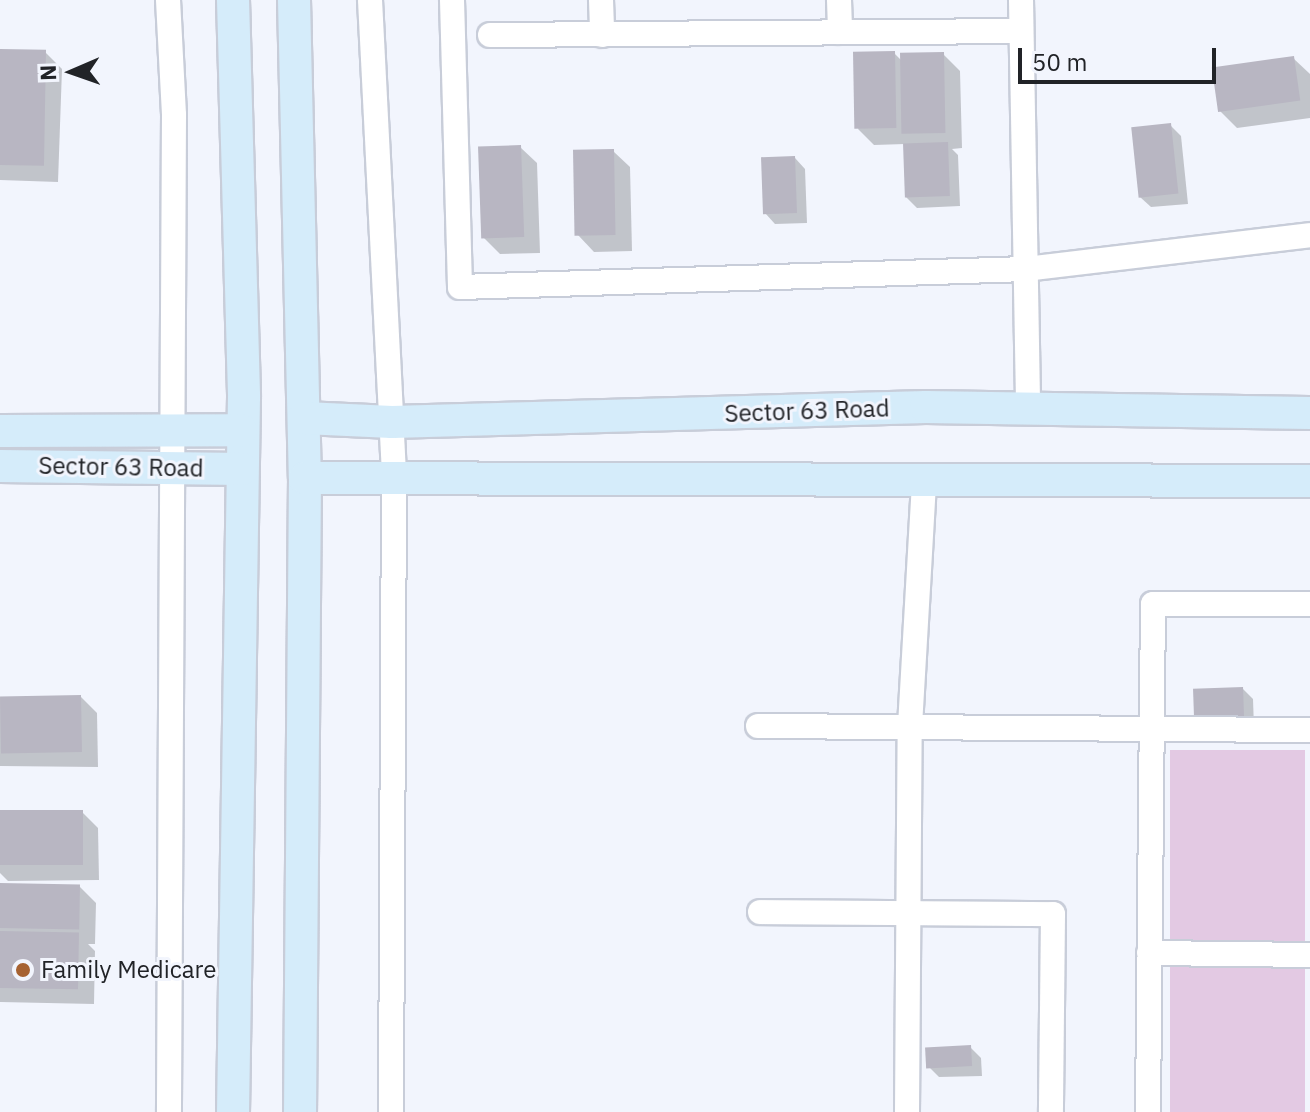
<!DOCTYPE html>
<style>
body{margin:0}
#map{position:relative;width:1310px;height:1112px;overflow:hidden;background:#f2f5fd;font-family:"IBM Plex Sans",sans-serif}
div>[style]{position:absolute}
.green>*{inset:0;background:#e3c9e3;transform-origin:0 0}
.shadow>*{inset:0;background:#0003}
.building>*{inset:0;background:#b8b6c2;transform-origin:0 0}
.roads{filter:drop-shadow(2px 0 #c8cdd9) drop-shadow(-2px 0 #c8cdd9) drop-shadow(0 2px #c8cdd9) drop-shadow(0 -2px #c8cdd9)}
.street>*{height:24px;margin:-12px;padding:0 12px;transform-origin:12px;border-radius:12px;background:#fff}
.secondary>*{height:32px;margin:-16px;padding:0 16px;transform-origin:16px;border-radius:16px;background:#d5ecfa}
.dots>*{width:22px;height:22px;translate:-50% -50%;box-sizing:border-box;border:4px solid #f2f5fd;border-radius:50%}
span{translate:-50% -50%;white-space:nowrap;text-align:center;line-height:1.15;-webkit-text-stroke:6px #f2f5fd;paint-order:stroke}
.street-label{font-size:24px;color:#212327}
.poi-label{font-size:24px;color:#212327}
.left{translate:0 -50%;text-align:left}
.north{position:absolute;left:32px;top:32px;width:80px;height:80px;-webkit-text-stroke:6px #f2f5fd;paint-order:stroke;rotate:268deg;font-size:22px;font-weight:700;line-height:32px;text-align:center;color:#212327}
.north::after{content:'';display:block;margin:auto;width:28px;height:36px;background:#212327;clip-path:polygon(50% 0,100% 100%,50% 72%,0 100%)}
.scale{position:absolute;left:1018px;top:48px;width:198px;height:36px;box-sizing:border-box;border:4px solid #212327;border-top:0;padding-left:10px;font-size:24px;line-height:28px;white-space:nowrap;color:#212327;-webkit-text-stroke:6px #f2f5fd;paint-order:stroke}
</style>
<div id="map">
<div class="green">
<div style="left:1170px;top:750px;width:135px;height:362px"></div>
</div>
<div class="shadow">
<div style="clip-path:polygon(0 51px,45px 52px,62px 69px,58px 182px,0 180px)"></div>
<div style="clip-path:polygon(894px 53px,903px 62px,943px 54px,960px 71px,962px 148px,952px 149px,958px 155px,960px 206px,917px 208px,906px 197px,905px 144px,874px 145px,858px 129px)"></div>
<div style="clip-path:polygon(1293px 58px,1310px 74px,1310px 118px,1237px 128px,1220px 111px)"></div>
<div style="clip-path:polygon(1170px 125px,1181px 136px,1188px 204px,1151px 207px,1140px 197px)"></div>
<div style="clip-path:polygon(520px 147px,537px 163px,540px 253px,500px 254px,483px 237px)"></div>
<div style="clip-path:polygon(613px 151px,630px 167px,632px 251px,594px 252px,578px 235px)"></div>
<div style="clip-path:polygon(795px 158px,805px 169px,807px 223px,775px 224px,765px 213px)"></div>
<div style="clip-path:polygon(1243px 689px,1253px 699px,1254px 728px,1195px 719px)"></div>
<div style="clip-path:polygon(81px 697px,97px 713px,98px 767px,0 766px,0 698px)"></div>
<div style="clip-path:polygon(0 812px,82px 812px,98px 828px,99px 880px,8px 881px,0 873px)"></div>
<div style="clip-path:polygon(0 885px,79px 886px,96px 903px,95px 944px,88px 944px,95px 951px,94px 1004px,0 1002px)"></div>
<div style="clip-path:polygon(970px 1047px,981px 1058px,982px 1076px,939px 1077px,928px 1066px)"></div>
</div>
<div class="building">
<div style="left:0;top:49px;width:46px;height:116px;rotate:1deg"></div>
<div style="left:895px;top:51px;width:77px;height:42px;rotate:89deg"></div>
<div style="left:944px;top:52px;width:81px;height:44px;rotate:89deg"></div>
<div style="left:1294px;top:56px;width:45px;height:83px;rotate:82deg"></div>
<div style="left:1171px;top:123px;width:71px;height:40px;rotate:84deg"></div>
<div style="left:948px;top:142px;width:54px;height:45px;rotate:88deg"></div>
<div style="left:521px;top:145px;width:92px;height:43px;rotate:88deg"></div>
<div style="left:614px;top:149px;width:86px;height:41px;rotate:89deg"></div>
<div style="left:795px;top:156px;width:57px;height:34px;rotate:88deg"></div>
<div style="left:1243px;top:687px;width:31px;height:50px;rotate:88deg"></div>
<div style="left:81px;top:695px;width:57px;height:81px;rotate:89deg"></div>
<div style="left:0;top:810px;width:83px;height:55px"></div>
<div style="left:0;top:883px;width:80px;height:45px;rotate:1deg"></div>
<div style="left:0;top:931px;width:79px;height:57px;rotate:1deg"></div>
<div style="left:971px;top:1045px;width:21px;height:46px;rotate:87deg"></div>
</div>
<div class="roads">
<div class="street">
<div style="left:168px;top:0;width:115px;rotate:87deg"></div>
<div style="left:174px;top:115px;width:997px;rotate:90.29deg"></div>
<div style="left:370px;top:0;width:477px;rotate:87.1deg"></div>
<div style="left:394px;top:476px;width:636px;rotate:90.27deg"></div>
<div style="left:452px;top:0;width:287px;rotate:88.4deg"></div>
<div style="left:460px;top:287px;width:566px;rotate:-1.82deg"></div>
<div style="left:1026px;top:269px;width:286px;rotate:-6.8deg"></div>
<div style="left:601px;top:0;width:35px;rotate:88deg"></div>
<div style="left:839px;top:0;width:32px;rotate:88deg"></div>
<div style="left:1021px;top:0;width:409px;rotate:89deg"></div>
<div style="left:490px;top:35px;width:531px;rotate:-0.43deg"></div>
<div style="left:758px;top:726px;width:552px;rotate:0.42deg"></div>
<div style="left:760px;top:912px;width:293px;rotate:0.4deg"></div>
<div style="left:1053px;top:914px;width:198px;rotate:90.6deg"></div>
<div style="left:1149px;top:953px;width:161px;rotate:0.7deg"></div>
<div style="left:907px;top:1112px;width:386px;rotate:-89.6deg"></div>
<div style="left:910px;top:726px;width:245px;rotate:-86.7deg"></div>
<div style="left:1148px;top:1112px;width:508px;rotate:-89.44deg"></div>
<div style="left:1153px;top:604px;width:157px"></div>
</div>
<div class="secondary">
<div style="left:233px;top:0;width:397px;rotate:88.4deg"></div>
<div style="left:244px;top:397px;width:715px;rotate:90.88deg"></div>
<div style="left:294px;top:0;width:478px;rotate:88.7deg"></div>
<div style="left:305px;top:478px;width:634px;rotate:90.45deg"></div>
<div style="left:304px;top:418px;width:88px;rotate:2.6deg"></div>
<div style="left:392px;top:422px;width:534px;rotate:-1.61deg"></div>
<div style="left:926px;top:407px;width:384px;rotate:0.9deg"></div>
<div style="left:0;top:431px;width:241px;rotate:-0.2deg"></div>
<div style="left:0;top:466px;width:242px;rotate:0.7deg"></div>
<div style="left:305px;top:478px;width:1005px;rotate:0.17deg"></div>
</div>
</div>
<div class="dots">
<div style="left:23px;top:970px;background:#a66232"></div>
</div>
<div class="street-label">
<span style="left:807px;top:411px;rotate:-2deg">Sector 63 Road</span>
<span style="left:121px;top:467px;rotate:1deg">Sector 63 Road</span>
</div>
<div class="poi-label">
<span class="left" style="left:41px;top:970px">Family Medicare</span>
</div>
<div class="north">N</div>
<div class="scale">50 m</div>
</div>
